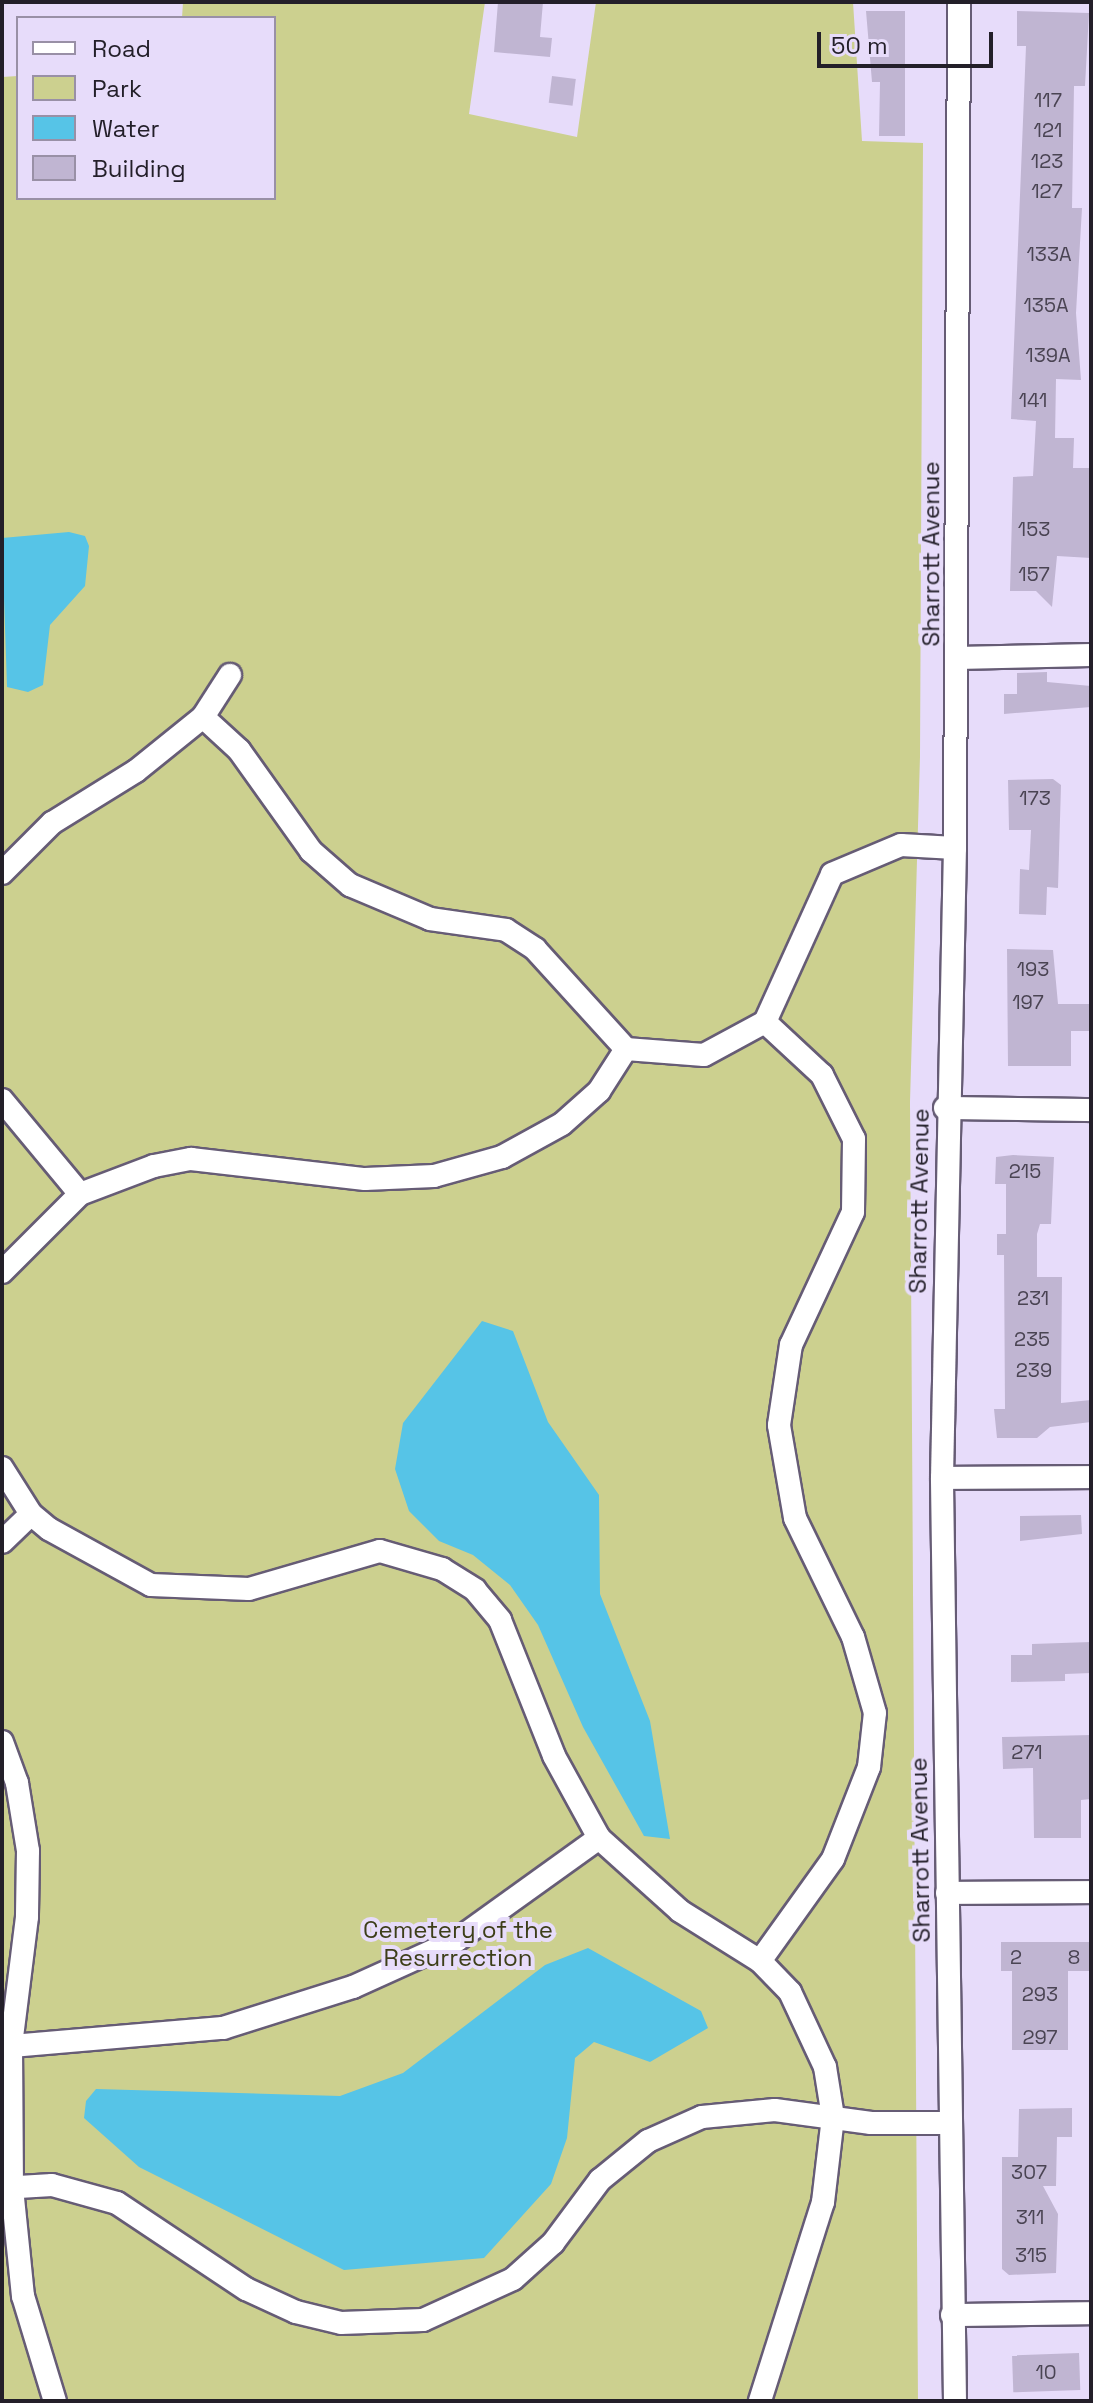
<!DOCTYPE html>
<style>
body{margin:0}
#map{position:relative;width:1093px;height:2403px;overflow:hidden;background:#e7dcfa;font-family:"Space Grotesk",sans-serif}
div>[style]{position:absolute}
.green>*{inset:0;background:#ccd08f}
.water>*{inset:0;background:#56c4e7}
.building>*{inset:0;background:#c0b5d2;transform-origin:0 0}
.roads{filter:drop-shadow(2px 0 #665c75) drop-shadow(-2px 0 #665c75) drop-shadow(0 2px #665c75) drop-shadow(0 -2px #665c75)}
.minor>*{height:22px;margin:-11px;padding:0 11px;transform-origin:11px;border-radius:11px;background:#fff}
span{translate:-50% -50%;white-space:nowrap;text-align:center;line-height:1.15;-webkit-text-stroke:8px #e7dcfa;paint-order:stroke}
.number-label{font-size:20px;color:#4a4453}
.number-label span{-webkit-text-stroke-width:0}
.street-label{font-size:24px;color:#231f29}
.park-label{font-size:24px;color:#3d3e19}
.frame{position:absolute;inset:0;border:4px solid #231f29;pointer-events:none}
.legend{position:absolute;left:16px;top:16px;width:260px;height:184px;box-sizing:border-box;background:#e7dcfa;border:2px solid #9990a6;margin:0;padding:10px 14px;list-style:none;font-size:24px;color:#231f29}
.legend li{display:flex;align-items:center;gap:16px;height:40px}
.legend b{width:40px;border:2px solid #9990a6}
.scale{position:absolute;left:817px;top:32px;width:176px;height:36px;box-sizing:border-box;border:4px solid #231f29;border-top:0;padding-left:10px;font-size:24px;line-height:28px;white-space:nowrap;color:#231f29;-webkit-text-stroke:6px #e7dcfa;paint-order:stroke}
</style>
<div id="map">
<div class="green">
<div style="clip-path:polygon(183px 2px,485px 2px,469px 114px,577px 137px,596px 2px,853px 2px,862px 141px,923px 143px,920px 757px,910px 1102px,918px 2401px,2px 2401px,2px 77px,18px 76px,18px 198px,274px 198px,274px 18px,182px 18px)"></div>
</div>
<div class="water">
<div style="clip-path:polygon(69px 532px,85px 536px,89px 546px,85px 586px,50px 625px,43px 685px,28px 692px,7px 687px,2px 538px)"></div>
<div style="clip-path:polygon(482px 1321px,513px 1331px,548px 1422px,599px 1495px,600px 1594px,650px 1721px,670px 1839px,644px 1836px,583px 1727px,538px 1625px,510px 1585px,473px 1555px,439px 1541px,409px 1511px,395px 1469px,403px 1423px)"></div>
<div style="clip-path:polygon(588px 1948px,701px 2011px,708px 2028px,650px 2062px,594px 2042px,575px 2058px,567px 2138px,551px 2184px,484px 2258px,344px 2270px,139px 2167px,84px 2118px,86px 2101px,96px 2089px,340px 2096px,403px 2073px,545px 1965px)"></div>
</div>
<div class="building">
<div style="clip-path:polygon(498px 2px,543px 2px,540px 37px,552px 38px,550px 57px,494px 52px)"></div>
<div style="clip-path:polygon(866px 11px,905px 11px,905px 136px,879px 136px,880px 82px,872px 82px)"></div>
<div style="clip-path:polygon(1017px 11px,1089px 13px,1085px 86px,1074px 86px,1072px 208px,1082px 208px,1076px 313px,1081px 380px,1056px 379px,1055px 438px,1074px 438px,1073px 468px,1091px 468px,1091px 558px,1057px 556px,1052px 607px,1036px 591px,1010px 591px,1013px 477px,1033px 476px,1036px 421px,1011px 419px,1026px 46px,1017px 46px)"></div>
<div style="left:552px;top:76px;width:24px;height:27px;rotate:7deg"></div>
<div style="clip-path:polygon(1047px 672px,1047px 682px,1091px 686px,1091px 707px,1004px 714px,1004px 694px,1017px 694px,1017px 673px)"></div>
<div style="clip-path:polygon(1053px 779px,1061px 785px,1058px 888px,1047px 887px,1046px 915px,1019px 914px,1020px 869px,1029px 870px,1031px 830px,1009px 830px,1008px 780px)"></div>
<div style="clip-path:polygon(1007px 949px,1053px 950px,1058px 1004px,1091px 1004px,1091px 1031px,1071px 1031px,1071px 1066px,1008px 1066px)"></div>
<div style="clip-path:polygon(1013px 1155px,1054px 1157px,1051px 1224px,1040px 1224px,1037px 1234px,1037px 1277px,1062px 1277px,1061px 1403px,1091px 1400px,1091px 1422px,1050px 1427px,1037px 1438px,997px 1438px,994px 1409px,1005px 1409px,1004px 1255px,997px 1255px,997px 1234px,1006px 1234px,1006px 1184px,995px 1184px,996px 1157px)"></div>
<div style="clip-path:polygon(1081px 1515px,1082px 1534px,1020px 1541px,1020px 1516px)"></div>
<div style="clip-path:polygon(1091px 1642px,1091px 1673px,1065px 1674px,1065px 1681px,1011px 1682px,1011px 1655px,1032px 1655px,1032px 1644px)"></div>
<div style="clip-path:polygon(1091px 1735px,1091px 1799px,1081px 1800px,1081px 1838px,1034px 1838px,1033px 1768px,1003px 1769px,1002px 1737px)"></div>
<div style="clip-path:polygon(1001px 1942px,1089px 1942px,1089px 1971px,1068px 1971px,1068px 2050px,1012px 2050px,1012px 1971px,1001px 1971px)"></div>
<div style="clip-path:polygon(1072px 2108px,1072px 2137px,1057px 2137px,1056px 2186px,1043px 2186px,1058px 2214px,1056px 2273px,1009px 2275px,1002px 2269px,1002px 2157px,1018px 2157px,1019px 2109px)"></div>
<div style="left:1079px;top:2353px;width:37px;height:67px;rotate:88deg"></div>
</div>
<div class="roads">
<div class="minor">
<div style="left:957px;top:658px;width:134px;rotate:-1.3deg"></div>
<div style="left:203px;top:717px;width:50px;rotate:-57.3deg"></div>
<div style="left:2px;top:873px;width:71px;rotate:-45deg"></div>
<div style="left:52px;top:823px;width:99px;rotate:-31.8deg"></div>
<div style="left:136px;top:771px;width:86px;rotate:-38.9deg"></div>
<div style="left:203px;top:717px;width:49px;rotate:42.5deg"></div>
<div style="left:239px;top:750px;width:124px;rotate:54.5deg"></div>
<div style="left:311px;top:851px;width:52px;rotate:41.1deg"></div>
<div style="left:350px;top:885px;width:87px;rotate:23deg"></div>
<div style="left:430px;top:919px;width:77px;rotate:8.2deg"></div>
<div style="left:506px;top:930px;width:35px;rotate:33deg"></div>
<div style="left:535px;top:949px;width:135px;rotate:47.7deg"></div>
<div style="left:626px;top:1049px;width:78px;rotate:4.4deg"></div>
<div style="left:704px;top:1055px;width:69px;rotate:-28.4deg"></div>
<div style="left:765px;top:1022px;width:162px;rotate:-65.6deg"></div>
<div style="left:832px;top:874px;width:75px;rotate:-22.8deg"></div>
<div style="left:901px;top:845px;width:54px;rotate:3.2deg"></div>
<div style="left:2px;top:1100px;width:122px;rotate:50.3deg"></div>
<div style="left:945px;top:1108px;width:146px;rotate:0.8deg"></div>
<div style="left:2px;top:1272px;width:110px;rotate:-45deg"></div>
<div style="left:80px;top:1194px;width:79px;rotate:-20.7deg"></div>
<div style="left:154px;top:1166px;width:38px;rotate:-11deg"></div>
<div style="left:191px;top:1159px;width:175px;rotate:6.6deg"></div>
<div style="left:365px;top:1179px;width:69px;rotate:-2.5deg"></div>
<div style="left:434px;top:1176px;width:71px;rotate:-15.6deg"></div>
<div style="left:502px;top:1157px;width:68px;rotate:-28.8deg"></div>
<div style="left:562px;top:1124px;width:50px;rotate:-41.7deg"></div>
<div style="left:599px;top:1091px;width:50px;rotate:-57.3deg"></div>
<div style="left:2px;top:1468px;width:54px;rotate:57.8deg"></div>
<div style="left:31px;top:1514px;width:23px;rotate:40deg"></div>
<div style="left:49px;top:1529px;width:116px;rotate:28.8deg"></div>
<div style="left:151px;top:1585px;width:98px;rotate:2.3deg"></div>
<div style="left:249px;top:1589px;width:136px;rotate:-16.2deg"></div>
<div style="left:380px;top:1551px;width:65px;rotate:16.2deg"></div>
<div style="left:442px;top:1569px;width:39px;rotate:32deg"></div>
<div style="left:475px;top:1590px;width:39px;rotate:50deg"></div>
<div style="left:500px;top:1620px;width:146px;rotate:68.3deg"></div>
<div style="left:554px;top:1756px;width:94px;rotate:61.2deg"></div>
<div style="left:599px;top:1838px;width:109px;rotate:42deg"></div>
<div style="left:680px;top:1911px;width:94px;rotate:32deg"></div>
<div style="left:760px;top:1961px;width:43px;rotate:45.9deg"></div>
<div style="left:790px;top:1992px;width:83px;rotate:65deg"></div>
<div style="left:825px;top:2067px;width:51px;rotate:80.9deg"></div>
<div style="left:833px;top:2117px;width:86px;rotate:96.7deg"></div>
<div style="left:823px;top:2202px;width:209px;rotate:107.6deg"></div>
<div style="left:942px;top:1478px;width:149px;rotate:-0.4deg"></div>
<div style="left:2px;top:1542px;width:40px;rotate:-44deg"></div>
<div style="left:2px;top:1742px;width:44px;rotate:69.9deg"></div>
<div style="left:17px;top:1783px;width:69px;rotate:80.8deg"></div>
<div style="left:28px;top:1851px;width:66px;rotate:90.9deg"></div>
<div style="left:27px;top:1917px;width:130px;rotate:97.1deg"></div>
<div style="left:11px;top:2046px;width:142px;rotate:89.6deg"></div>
<div style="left:12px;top:2188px;width:109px;rotate:84.2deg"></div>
<div style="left:23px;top:2296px;width:110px;rotate:73.1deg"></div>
<div style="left:947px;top:1893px;width:144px;rotate:-0.4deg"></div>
<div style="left:760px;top:1961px;width:125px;rotate:-54.4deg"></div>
<div style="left:833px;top:1859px;width:99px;rotate:-68.6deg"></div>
<div style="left:869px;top:1767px;width:54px;rotate:-83.7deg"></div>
<div style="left:875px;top:1713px;width:79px;rotate:-106.1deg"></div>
<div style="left:853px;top:1637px;width:132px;rotate:-116deg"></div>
<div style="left:795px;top:1518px;width:94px;rotate:-99.8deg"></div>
<div style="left:779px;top:1425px;width:81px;rotate:-81.5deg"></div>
<div style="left:791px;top:1345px;width:147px;rotate:-65deg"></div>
<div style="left:853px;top:1212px;width:73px;rotate:-89.2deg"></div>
<div style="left:854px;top:1139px;width:72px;rotate:-116.6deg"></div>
<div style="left:822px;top:1075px;width:78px;rotate:-137.1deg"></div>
<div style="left:11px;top:2046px;width:213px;rotate:-4.9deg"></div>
<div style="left:223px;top:2028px;width:136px;rotate:-17.5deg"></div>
<div style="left:353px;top:1987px;width:114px;rotate:-24.3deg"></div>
<div style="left:457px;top:1940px;width:175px;rotate:-35.7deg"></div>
<div style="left:2px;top:2188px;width:50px;rotate:-3.4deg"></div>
<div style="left:52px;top:2185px;width:67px;rotate:15.5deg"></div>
<div style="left:117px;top:2203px;width:155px;rotate:33.7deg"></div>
<div style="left:246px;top:2289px;width:55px;rotate:24.7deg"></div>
<div style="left:296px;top:2312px;width:46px;rotate:13.7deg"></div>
<div style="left:341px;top:2323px;width:82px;rotate:-2.1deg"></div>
<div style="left:423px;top:2320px;width:99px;rotate:-24.5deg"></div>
<div style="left:513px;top:2279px;width:54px;rotate:-42deg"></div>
<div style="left:553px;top:2243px;width:79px;rotate:-53.3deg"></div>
<div style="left:600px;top:2180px;width:62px;rotate:-39.1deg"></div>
<div style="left:648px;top:2141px;width:59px;rotate:-24deg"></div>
<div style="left:702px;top:2117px;width:73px;rotate:-5.5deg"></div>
<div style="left:775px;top:2110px;width:97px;rotate:7.7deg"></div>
<div style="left:871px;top:2123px;width:78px"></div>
<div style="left:952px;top:2315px;width:139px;rotate:-0.8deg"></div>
<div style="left:955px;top:2401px;width:923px;rotate:-90.81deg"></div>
<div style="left:942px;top:1478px;width:630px;rotate:-88.82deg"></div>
<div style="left:955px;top:848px;width:846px;rotate:-89.73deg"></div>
</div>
</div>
<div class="number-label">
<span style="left:1048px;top:100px">117</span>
<span style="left:1048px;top:130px">121</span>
<span style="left:1047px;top:161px">123</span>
<span style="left:1047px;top:191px">127</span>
<span style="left:1049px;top:254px">133A</span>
<span style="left:1046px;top:305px">135A</span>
<span style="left:1048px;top:355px">139A</span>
<span style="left:1033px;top:400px">141</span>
<span style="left:1034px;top:529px">153</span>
<span style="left:1034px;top:574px">157</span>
<span style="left:1035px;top:798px">173</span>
<span style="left:1033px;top:969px">193</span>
<span style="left:1028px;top:1002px">197</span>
<span style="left:1025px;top:1171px">215</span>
<span style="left:1033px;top:1298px">231</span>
<span style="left:1032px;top:1339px">235</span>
<span style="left:1034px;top:1370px">239</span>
<span style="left:1027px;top:1752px">271</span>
<span style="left:1016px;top:1957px">2</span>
<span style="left:1074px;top:1957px">8</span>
<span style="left:1040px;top:1994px">293</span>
<span style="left:1040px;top:2037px">297</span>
<span style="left:1029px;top:2172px">307</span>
<span style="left:1030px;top:2217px">311</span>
<span style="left:1031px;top:2255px">315</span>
<span style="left:1046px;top:2372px">10</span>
</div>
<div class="street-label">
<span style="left:931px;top:554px;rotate:-90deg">Sharrott Avenue</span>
<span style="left:919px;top:1201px;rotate:-89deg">Sharrott Avenue</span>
<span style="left:920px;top:1850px;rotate:-91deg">Sharrott Avenue</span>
</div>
<div class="park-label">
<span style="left:458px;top:1944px">Cemetery of the<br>Resurrection</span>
</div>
<div class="frame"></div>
<ul class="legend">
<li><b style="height:10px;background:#fff"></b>Road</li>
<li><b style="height:22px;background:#ccd08f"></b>Park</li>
<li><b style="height:22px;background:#56c4e7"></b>Water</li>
<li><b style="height:22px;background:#c0b5d2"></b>Building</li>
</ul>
<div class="scale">50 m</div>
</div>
